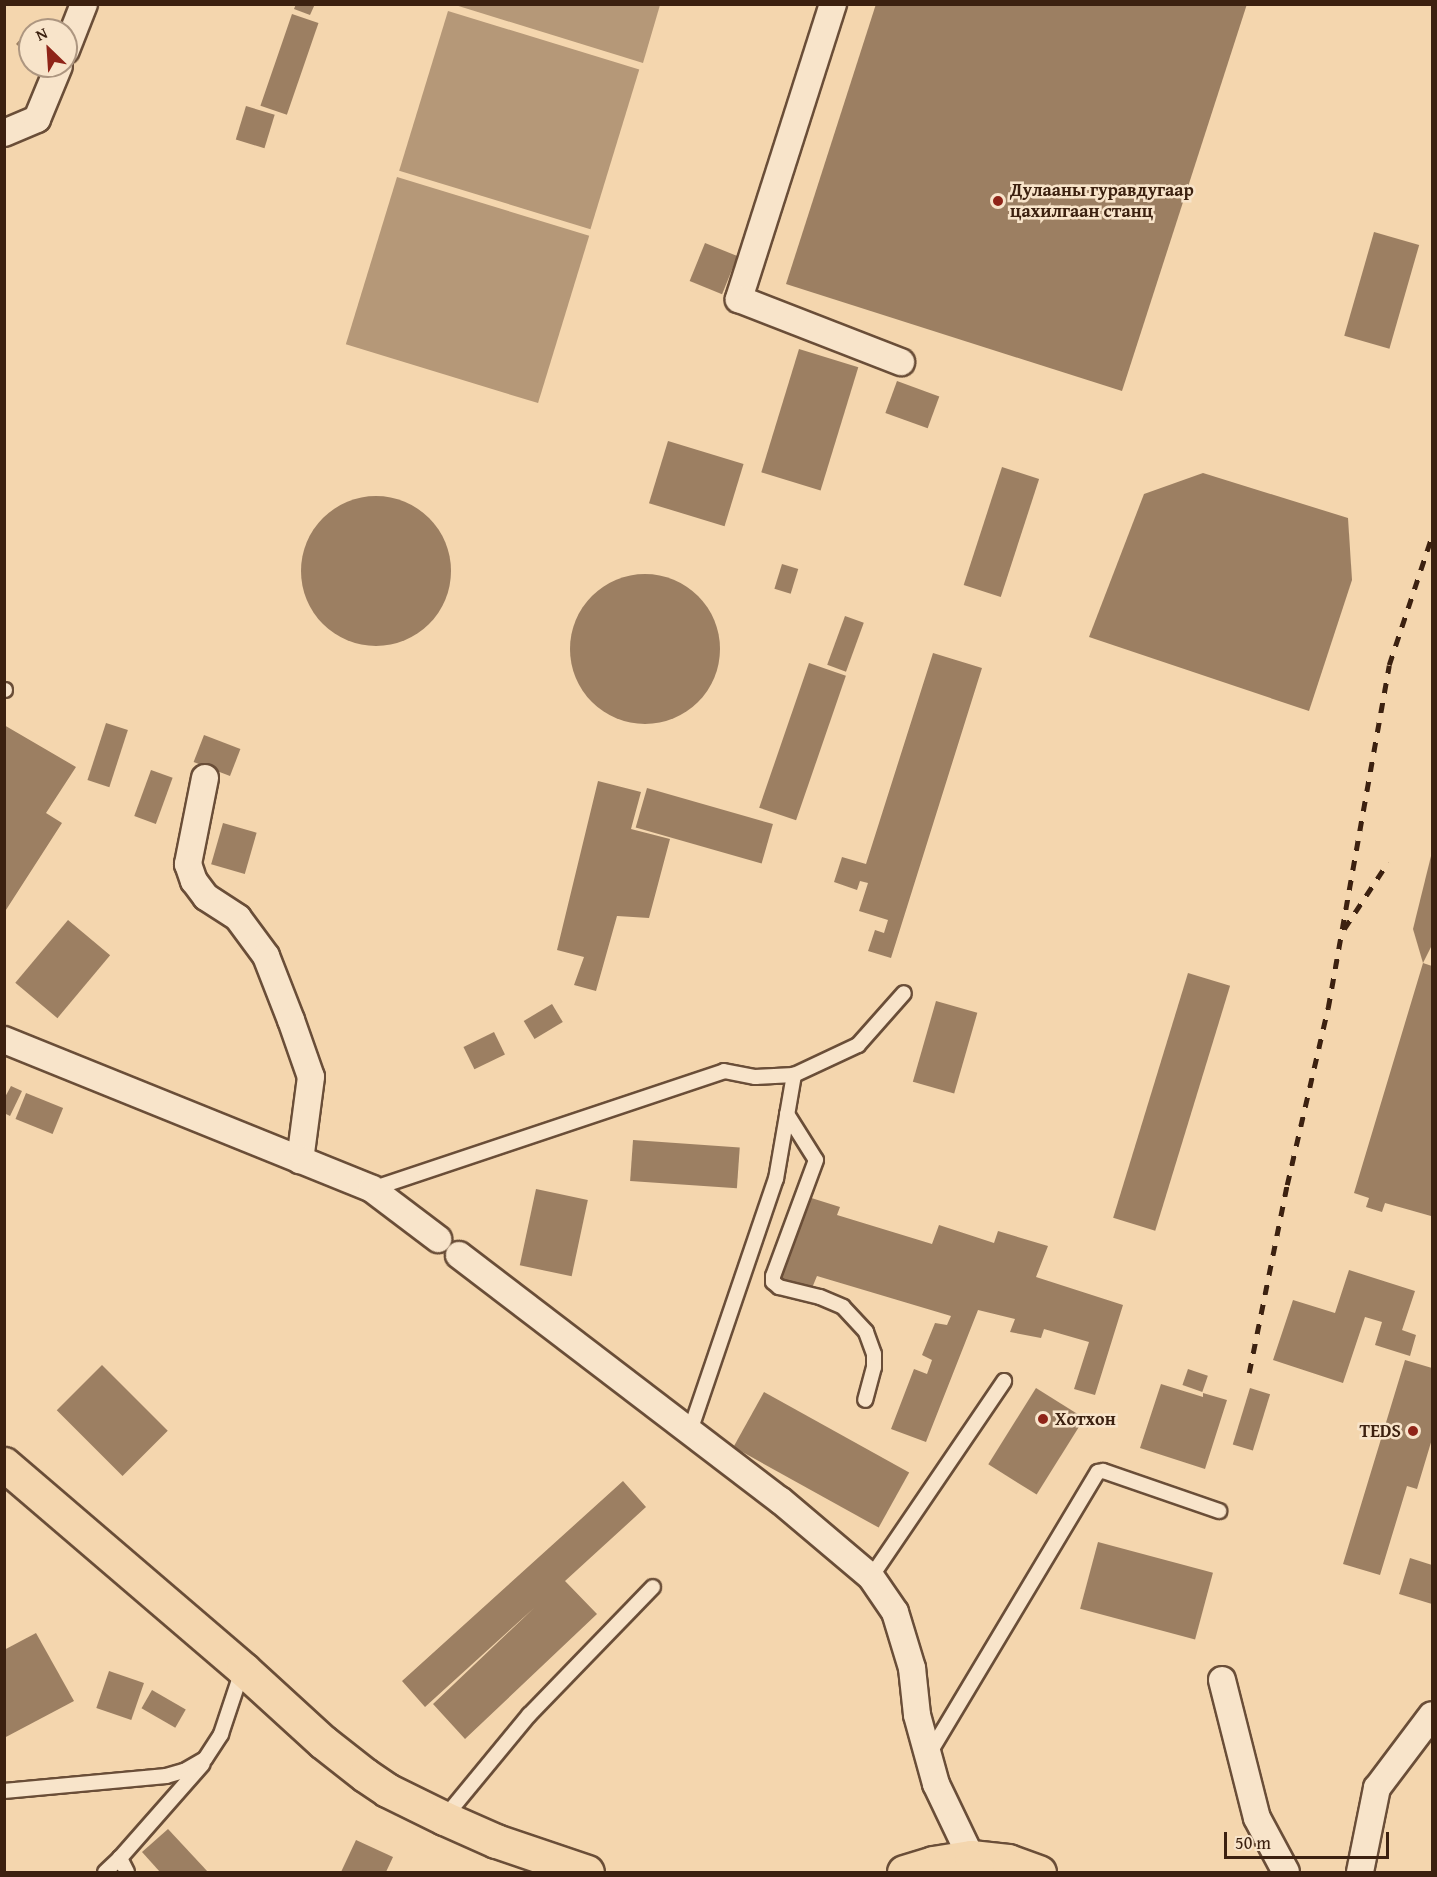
<!DOCTYPE html>
<meta charset="utf-8">
<style>
body{margin:0}
#map{position:relative;width:1437px;height:1877px;overflow:hidden;background:#f4d6ae;font-family:"Gentium Book Plus",serif}
div>[style]{position:absolute}
.water>*{inset:0;background:#b59878;transform-origin:0 0}
.building>*{inset:0;background:#9c7f62;transform-origin:0 0}
.round{border-radius:50%}
.roads{filter:drop-shadow(2px 0 #6a4e38) drop-shadow(-2px 0 #6a4e38) drop-shadow(0 2px #6a4e38) drop-shadow(0 -2px #6a4e38)}
.lane>*{height:14px;margin:-7px;padding:0 7px;transform-origin:7px;border-radius:7px;background:#f8e4ca}
.street>*{height:26px;margin:-13px;padding:0 13px;transform-origin:13px;border-radius:13px;background:#f8e4ca}
.primary>*{height:33px;margin:-16.5px;padding:0 16.5px;transform-origin:16.5px;border-radius:16.5px;background:#f4d6ae}
.rail>*{height:4.5px;margin-top:-2.25px;transform-origin:0;background:repeating-linear-gradient(90deg,#3c2110 0 10px,transparent 0 20px)}
.dots>*{width:16px;height:16px;translate:-50% -50%;box-sizing:border-box;border:3px solid #f8e4ca;border-radius:50%}
span{translate:-50% -50%;white-space:nowrap;text-align:center;line-height:1.15;-webkit-text-stroke:5px #f8e4ca;paint-order:stroke}
.poi-label{font-size:18px;color:#3c2110;font-weight:700}
.left{translate:0 -50%;text-align:left}
.right{translate:-100% -50%;text-align:right}
.frame{position:absolute;inset:0;border:6px solid #3c2110;pointer-events:none}
.north{position:absolute;left:18px;top:18px;width:60px;height:60px;box-sizing:border-box;background:#f8e4ca;border:2px solid #ad9680;border-radius:50%;rotate:335deg;font-size:16px;font-weight:700;line-height:24px;text-align:center;color:#3c2110}
.north::after{content:'';display:block;margin:auto;width:21px;height:27px;background:#8f2418;clip-path:polygon(50% 0,100% 100%,50% 72%,0 100%)}
.scale{position:absolute;left:1224px;top:1832px;width:165px;height:27px;box-sizing:border-box;border:3px solid #3c2110;border-top:0;padding-left:8px;font-size:18px;line-height:21px;white-space:nowrap;color:#3c2110;-webkit-text-stroke:4px #f8e4ca;paint-order:stroke}
</style>
<div id="map">
<div class="water">
<div style="clip-path:polygon(452px 4px,660px 4px,660px 5px,643px 63px)"></div>
<div style="left:448px;top:11px;width:200px;height:167px;rotate:17deg"></div>
<div style="left:397px;top:177px;width:201px;height:175px;rotate:17deg"></div>
</div>
<div class="building">
<div style="clip-path:polygon(296px 4px,315px 4px,310px 15px,294px 9px)"></div>
<div style="clip-path:polygon(876px 4px,1247px 4px,1122px 391px,786px 284px)"></div>
<div style="left:292px;top:14px;width:28px;height:97px;rotate:19deg"></div>
<div style="clip-path:polygon(36px 21px,46px 30px,30px 30px,30px 57px,16px 44px)"></div>
<div style="left:246px;top:106px;width:30px;height:35px;rotate:17deg"></div>
<div style="left:1374px;top:232px;width:47px;height:108px;rotate:16deg"></div>
<div style="left:705px;top:243px;width:35px;height:41px;rotate:22deg"></div>
<div style="left:799px;top:349px;width:62px;height:129px;rotate:17deg"></div>
<div style="left:897px;top:381px;width:45px;height:34px;rotate:20deg"></div>
<div style="left:668px;top:441px;width:79px;height:65px;rotate:17deg"></div>
<div style="left:1002px;top:467px;width:39px;height:124px;rotate:18deg"></div>
<div style="clip-path:polygon(1203px 473px,1348px 518px,1352px 580px,1309px 711px,1089px 637px,1144px 494px)"></div>
<div class="round" style="left:301px;top:496px;width:150px;height:150px"></div>
<div style="left:782px;top:564px;width:17px;height:26px;rotate:17deg"></div>
<div class="round" style="left:570px;top:574px;width:150px;height:150px"></div>
<div style="left:845px;top:616px;width:20px;height:52px;rotate:20deg"></div>
<div style="clip-path:polygon(933px 653px,982px 668px,891px 958px,868px 951px,875px 930px,884px 933px,888px 920px,859px 911px,868px 883px,860px 881px,857px 890px,834px 882px,842px 857px,866px 864px)"></div>
<div style="left:809px;top:663px;width:39px;height:153px;rotate:19deg"></div>
<div style="left:106px;top:723px;width:23px;height:60px;rotate:18deg"></div>
<div style="clip-path:polygon(4px 725px,76px 767px,46px 813px,62px 823px,4px 913px)"></div>
<div style="left:204px;top:735px;width:39px;height:29px;rotate:21deg"></div>
<div style="left:151px;top:770px;width:23px;height:49px;rotate:20deg"></div>
<div style="clip-path:polygon(598px 781px,641px 792px,631px 829px,670px 839px,649px 918px,617px 916px,596px 991px,574px 985px,584px 957px,557px 950px)"></div>
<div style="left:647px;top:788px;width:131px;height:41px;rotate:16deg"></div>
<div style="left:223px;top:823px;width:35px;height:43px;rotate:16deg"></div>
<div style="clip-path:polygon(1432px 852px,1432px 945px,1423px 963px,1413px 929px)"></div>
<div style="left:68px;top:920px;width:55px;height:82px;rotate:40deg"></div>
<div style="clip-path:polygon(1423px 963px,1432px 966px,1431px 1216px,1385px 1203px,1382px 1212px,1366px 1207px,1369px 1198px,1354px 1193px)"></div>
<div style="left:1188px;top:973px;width:44px;height:256px;rotate:17deg"></div>
<div style="left:936px;top:1001px;width:43px;height:84px;rotate:16deg"></div>
<div style="left:552px;top:1004px;width:21px;height:33px;rotate:59deg"></div>
<div style="left:494px;top:1032px;width:25px;height:34px;rotate:64deg"></div>
<div style="clip-path:polygon(11px 1086px,22px 1091px,10px 1116px,4px 1113px,4px 1099px)"></div>
<div style="left:26px;top:1093px;width:40px;height:28px;rotate:22deg"></div>
<div style="left:633px;top:1140px;width:107px;height:41px;rotate:4deg"></div>
<div style="left:536px;top:1189px;width:53px;height:78px;rotate:12deg"></div>
<div style="clip-path:polygon(805px 1196px,840px 1207px,837px 1215px,932px 1244px,939px 1225px,994px 1243px,998px 1231px,1048px 1246px,1036px 1277px,1123px 1305px,1095px 1395px,1074px 1389px,1089px 1342px,1044px 1329px,1041px 1338px,1010px 1332px,1015px 1319px,978px 1310px,926px 1442px,891px 1429px,914px 1369px,927px 1374px,932px 1360px,922px 1355px,935px 1323px,947px 1325px,951px 1316px,817px 1276px,812px 1288px,777px 1277px)"></div>
<div style="clip-path:polygon(1349px 1270px,1415px 1291px,1402px 1330px,1416px 1335px,1410px 1356px,1375px 1345px,1382px 1322px,1365px 1317px,1343px 1383px,1273px 1360px,1293px 1300px,1335px 1313px)"></div>
<div style="clip-path:polygon(1405px 1360px,1432px 1368px,1432px 1439px,1417px 1489px,1407px 1486px,1380px 1575px,1343px 1564px)"></div>
<div style="left:102px;top:1365px;width:93px;height:64px;rotate:45deg"></div>
<div style="left:1188px;top:1369px;width:21px;height:17px;rotate:19deg"></div>
<div style="clip-path:polygon(1161px 1384px,1203px 1397px,1203px 1393px,1227px 1400px,1205px 1469px,1140px 1448px)"></div>
<div style="left:1036px;top:1388px;width:57px;height:90px;rotate:32deg"></div>
<div style="left:1250px;top:1388px;width:21px;height:59px;rotate:17deg"></div>
<div style="left:764px;top:1392px;width:166px;height:63px;rotate:29deg"></div>
<div style="clip-path:polygon(623px 1481px,646px 1507px,565px 1581px,597px 1614px,465px 1739px,433px 1704px,534px 1608px,425px 1707px,402px 1681px)"></div>
<div style="left:1098px;top:1542px;width:119px;height:69px;rotate:15deg"></div>
<div style="clip-path:polygon(1410px 1558px,1432px 1565px,1432px 1604px,1399px 1594px)"></div>
<div style="clip-path:polygon(36px 1633px,74px 1701px,4px 1738px,4px 1650px)"></div>
<div style="left:109px;top:1671px;width:37px;height:39px;rotate:19deg"></div>
<div style="left:152px;top:1690px;width:39px;height:21px;rotate:30deg"></div>
<div style="clip-path:polygon(168px 1829px,208px 1872px,160px 1872px,142px 1852px)"></div>
<div style="clip-path:polygon(356px 1840px,393px 1857px,386px 1872px,341px 1872px)"></div>
</div>
<div class="roads">
<div class="lane">
<div style="left:4px;top:690px;width:1px"></div>
<div style="left:787px;top:1114px;width:54px;rotate:57.8deg"></div>
<div style="left:816px;top:1160px;width:124px;rotate:110.3deg"></div>
<div style="left:773px;top:1276px;width:6px;rotate:90deg"></div>
<div style="left:773px;top:1282px;width:8px;rotate:40deg"></div>
<div style="left:779px;top:1287px;width:42px;rotate:13.7deg"></div>
<div style="left:820px;top:1297px;width:25px;rotate:23deg"></div>
<div style="left:843px;top:1307px;width:34px;rotate:47deg"></div>
<div style="left:866px;top:1332px;width:23px;rotate:70deg"></div>
<div style="left:874px;top:1354px;width:13px;rotate:90deg"></div>
<div style="left:874px;top:1367px;width:34px;rotate:105deg"></div>
<div style="left:372px;top:1189px;width:371px;rotate:-18.5deg"></div>
<div style="left:724px;top:1071px;width:32px;rotate:11deg"></div>
<div style="left:755px;top:1077px;width:39px;rotate:-3deg"></div>
<div style="left:690px;top:1431px;width:266px;rotate:-71.2deg"></div>
<div style="left:776px;top:1179px;width:106px;rotate:-80.2deg"></div>
<div style="left:794px;top:1075px;width:71px;rotate:-25.1deg"></div>
<div style="left:858px;top:1045px;width:69px;rotate:-48.5deg"></div>
<div style="left:871px;top:1577px;width:237px;rotate:-55.8deg"></div>
<div style="left:929px;top:1754px;width:329px;rotate:-59.1deg"></div>
<div style="left:1098px;top:1472px;width:5px;rotate:-11deg"></div>
<div style="left:1103px;top:1471px;width:123px;rotate:19deg"></div>
<div style="left:4px;top:1791px;width:163px;rotate:-5.3deg"></div>
<div style="left:166px;top:1776px;width:19px;rotate:-16deg"></div>
<div style="left:184px;top:1771px;width:24px;rotate:-30deg"></div>
<div style="left:205px;top:1759px;width:30px;rotate:-57deg"></div>
<div style="left:221px;top:1734px;width:66px;rotate:-71.6deg"></div>
<div style="left:444px;top:1818px;width:134px;rotate:-50.5deg"></div>
<div style="left:529px;top:1715px;width:178px;rotate:-45.9deg"></div>
<div style="left:105px;top:1872px;width:21px;rotate:-43deg"></div>
<div style="left:127px;top:1872px;width:16px;rotate:-117deg"></div>
<div style="left:120px;top:1858px;width:125px;rotate:-48.6deg"></div>
</div>
<div class="street">
<div style="left:833px;top:4px;width:310px;rotate:107.7deg"></div>
<div style="left:739px;top:299px;width:174px;rotate:21.3deg"></div>
<div style="left:66px;top:50px;width:49px;rotate:-68.6deg"></div>
<div style="left:4px;top:133px;width:36px;rotate:-23deg"></div>
<div style="left:37px;top:119px;width:57px;rotate:-67.5deg"></div>
<div style="left:205px;top:778px;width:88px;rotate:101.2deg"></div>
<div style="left:188px;top:864px;width:18px;rotate:71deg"></div>
<div style="left:194px;top:881px;width:20px;rotate:53deg"></div>
<div style="left:206px;top:897px;width:38px;rotate:33deg"></div>
<div style="left:238px;top:918px;width:47px;rotate:53.6deg"></div>
<div style="left:266px;top:956px;width:69px;rotate:68.7deg"></div>
<div style="left:291px;top:1020px;width:60px;rotate:70.7deg"></div>
<div style="left:311px;top:1077px;width:84px;rotate:97.5deg"></div>
<div style="left:4px;top:1040px;width:397px;rotate:22deg"></div>
<div style="left:372px;top:1189px;width:83px;rotate:37.1deg"></div>
<div style="left:459px;top:1255px;width:404px;rotate:37.4deg"></div>
<div style="left:780px;top:1500px;width:119px;rotate:40.2deg"></div>
<div style="left:871px;top:1577px;width:42px;rotate:55.6deg"></div>
<div style="left:895px;top:1612px;width:59px;rotate:73.1deg"></div>
<div style="left:912px;top:1668px;width:47px;rotate:83.9deg"></div>
<div style="left:917px;top:1715px;width:72px;rotate:74.6deg"></div>
<div style="left:936px;top:1784px;width:81px;rotate:64.4deg"></div>
<div style="left:1222px;top:1680px;width:142px;rotate:75.8deg"></div>
<div style="left:1257px;top:1818px;width:61px;rotate:61.8deg"></div>
<div style="left:1360px;top:1872px;width:86px;rotate:-78.6deg"></div>
<div style="left:1377px;top:1788px;width:91px;rotate:-53deg"></div>
</div>
<div class="primary">
<div style="left:4px;top:1464px;width:315px;rotate:40.6deg"></div>
<div style="left:243px;top:1669px;width:108px;rotate:42.4deg"></div>
<div style="left:323px;top:1742px;width:53px;rotate:38.2deg"></div>
<div style="left:365px;top:1775px;width:27px;rotate:34deg"></div>
<div style="left:387px;top:1790px;width:64px;rotate:26.2deg"></div>
<div style="left:444px;top:1818px;width:57px;rotate:23.9deg"></div>
<div style="left:496px;top:1841px;width:96px;rotate:18.8deg"></div>
<div style="left:904px;top:1872px;width:30px;rotate:-17deg"></div>
<div style="left:933px;top:1863px;width:38px;rotate:-9deg"></div>
<div style="left:971px;top:1857px;width:37px;rotate:6deg"></div>
<div style="left:1008px;top:1861px;width:33px;rotate:20deg"></div>
</div>
</div>
<div class="rail">
<div style="left:1344px;top:929px;width:80px;rotate:-56.7deg"></div>
<div style="left:1249px;top:1373px;width:192px;rotate:-78.6deg"></div>
<div style="left:1287px;top:1185px;width:182px;rotate:-77deg"></div>
<div style="left:1328px;top:1008px;width:348px;rotate:-79.9deg"></div>
<div style="left:1389px;top:665px;width:136px;rotate:-71.6deg"></div>
</div>
<div class="dots">
<div style="left:998px;top:201px;background:#8f2418"></div>
<div style="left:1043px;top:1419px;background:#8f2418"></div>
<div style="left:1413px;top:1431px;background:#8f2418"></div>
</div>
<div class="poi-label">
<span class="left" style="left:1010px;top:201px">Дулааны гуравдугаар<br>цахилгаан станц</span>
<span class="left" style="left:1055px;top:1419px">Хотхон</span>
<span class="right" style="left:1401px;top:1431px">TEDS</span>
</div>
<div class="frame"></div>
<div class="north">N</div>
<div class="scale">50 m</div>
</div>
